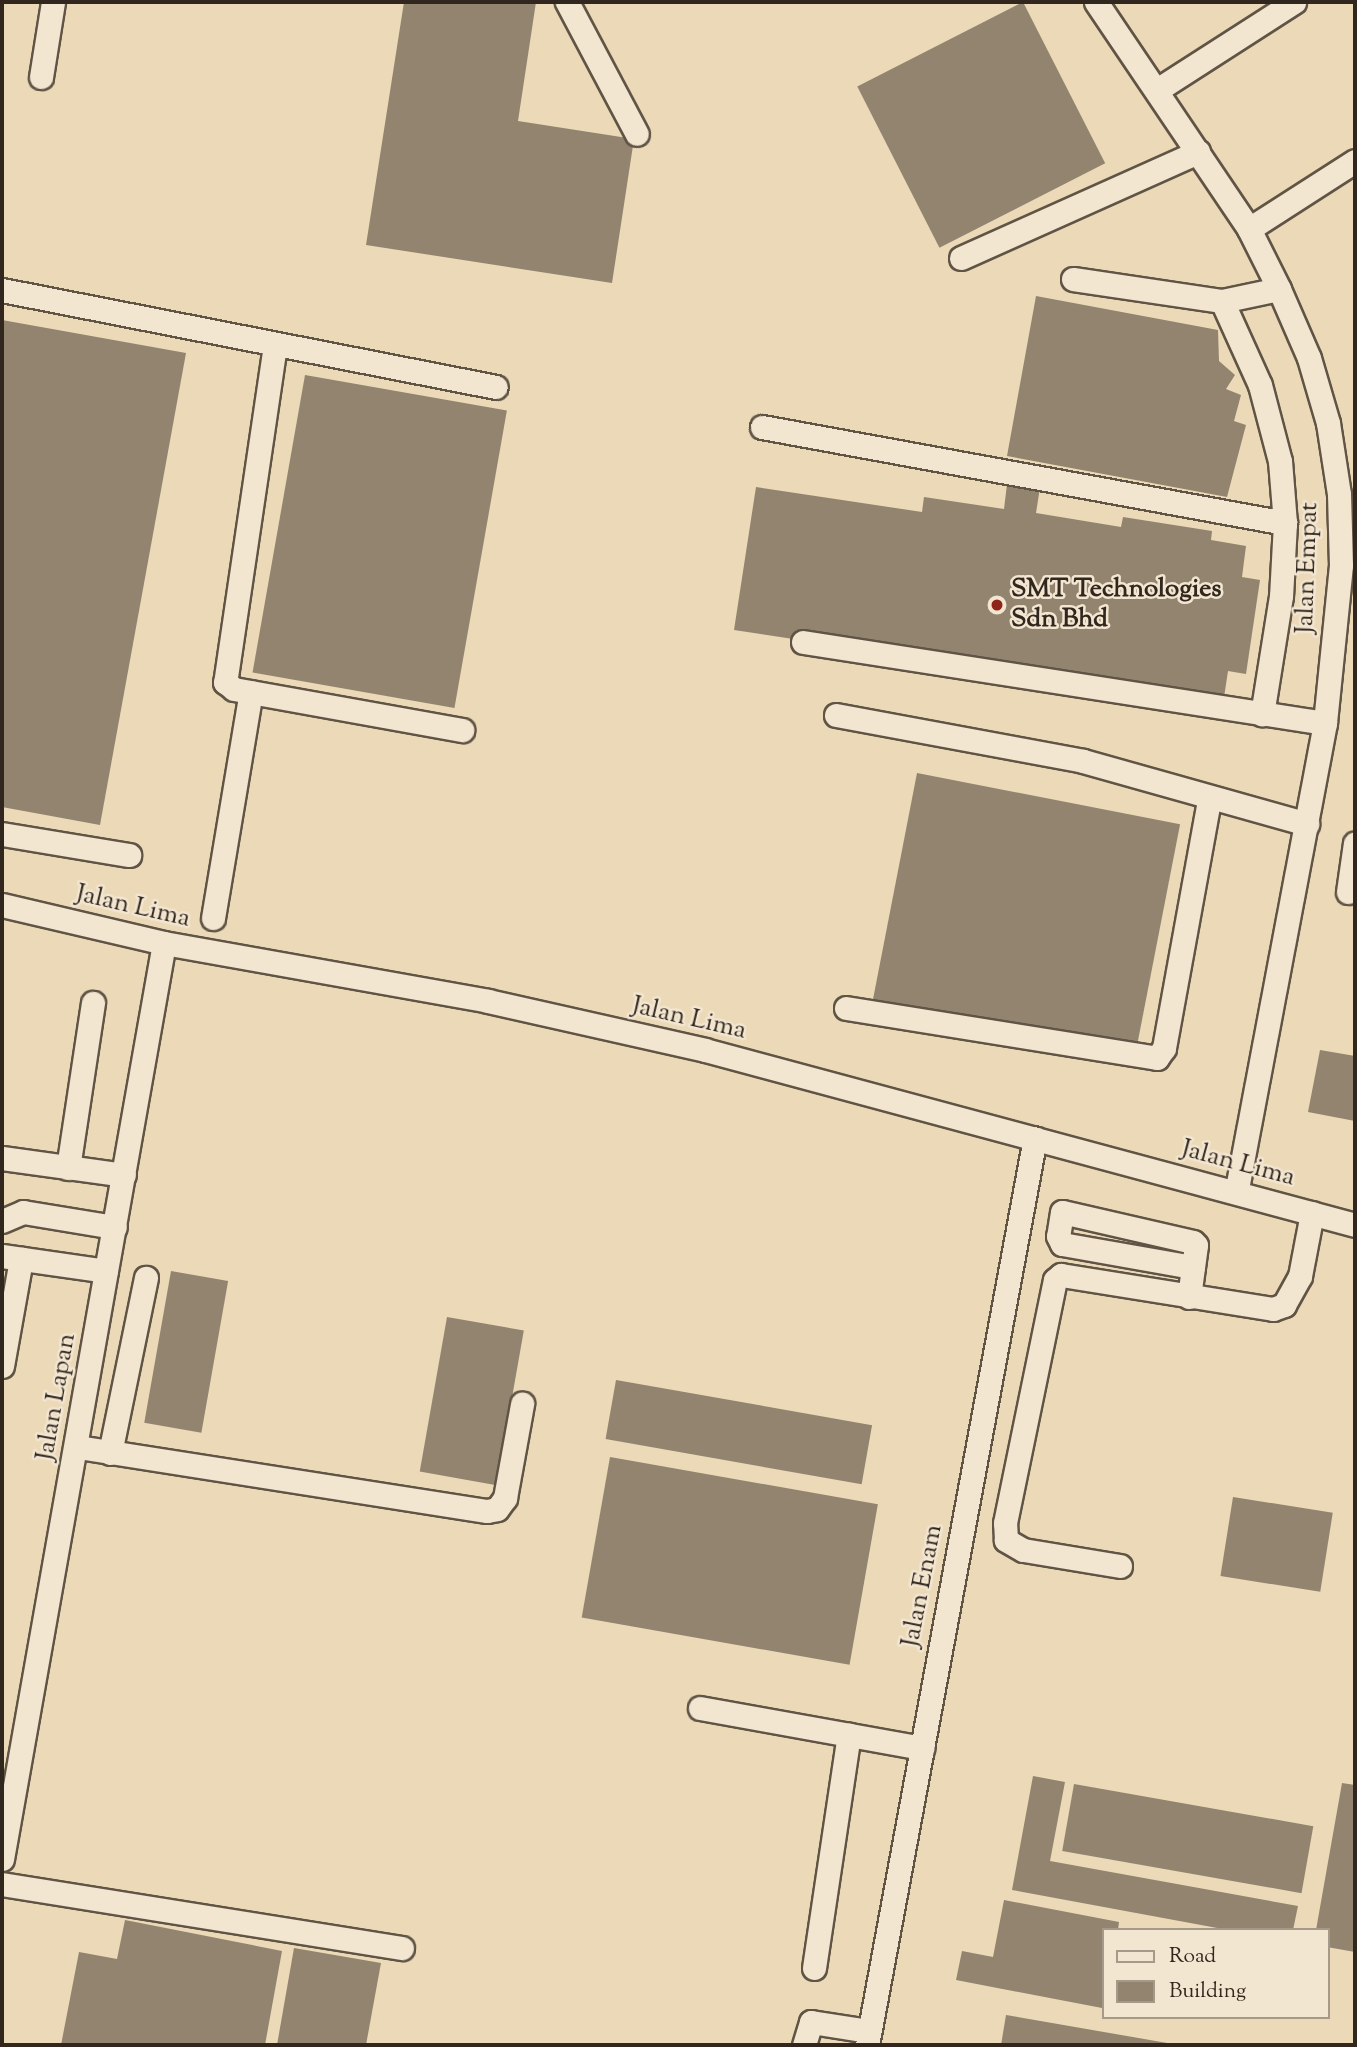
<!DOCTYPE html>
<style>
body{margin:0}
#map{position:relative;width:1357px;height:2047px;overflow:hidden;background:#ebd9b8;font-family:"Sorts Mill Goudy",serif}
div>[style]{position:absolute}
.building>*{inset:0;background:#92846f;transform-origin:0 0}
.roads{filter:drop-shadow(2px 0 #605445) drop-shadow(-2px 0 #605445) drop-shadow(0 2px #605445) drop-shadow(0 -2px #605445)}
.minor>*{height:23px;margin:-11.5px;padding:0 11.5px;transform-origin:11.5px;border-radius:11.5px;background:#f2e6d1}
.dots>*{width:19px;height:19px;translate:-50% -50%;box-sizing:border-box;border:4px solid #f2e6d1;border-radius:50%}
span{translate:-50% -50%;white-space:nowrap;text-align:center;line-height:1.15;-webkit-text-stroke:5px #f2e6d1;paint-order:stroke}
.street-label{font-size:26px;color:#32271f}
.poi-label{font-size:26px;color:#32271f;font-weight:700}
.left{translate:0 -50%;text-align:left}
.frame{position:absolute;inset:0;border:4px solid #32271f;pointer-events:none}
.legend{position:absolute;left:1102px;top:1928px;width:228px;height:91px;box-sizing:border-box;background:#f2e6d1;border:2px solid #a59a8a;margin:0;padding:9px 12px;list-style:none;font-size:21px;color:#32271f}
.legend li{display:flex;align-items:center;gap:14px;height:35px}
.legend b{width:35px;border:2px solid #a59a8a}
</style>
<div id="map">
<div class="building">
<div style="clip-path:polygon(404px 2px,536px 2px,518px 121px,634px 139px,612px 283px,366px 245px)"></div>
<div style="left:1023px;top:2px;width:181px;height:186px;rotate:63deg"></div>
<div style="clip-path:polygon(1036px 296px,1218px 330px,1219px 361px,1235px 375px,1226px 389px,1241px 395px,1234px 421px,1246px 425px,1227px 497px,1007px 456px)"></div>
<div style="clip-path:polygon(2px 320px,186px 353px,100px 825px,2px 807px)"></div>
<div style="left:305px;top:375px;width:205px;height:302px;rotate:10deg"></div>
<div style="clip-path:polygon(1008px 476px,1041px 481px,1036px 513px,1121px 527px,1123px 517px,1212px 531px,1211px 540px,1246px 546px,1242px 577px,1260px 580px,1246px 674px,1228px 671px,1223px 704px,734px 630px,756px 487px,922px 512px,924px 497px,1004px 509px)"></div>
<div style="left:917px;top:773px;width:268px;height:233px;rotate:11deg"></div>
<div style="clip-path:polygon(1320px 1050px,1355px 1056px,1355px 1121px,1308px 1112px)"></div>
<div style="left:171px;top:1271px;width:58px;height:154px;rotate:10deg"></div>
<div style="left:447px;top:1317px;width:78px;height:157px;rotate:10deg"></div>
<div style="left:616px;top:1380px;width:260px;height:60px;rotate:10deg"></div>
<div style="left:610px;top:1457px;width:272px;height:163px;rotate:10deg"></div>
<div style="left:1233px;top:1497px;width:101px;height:80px;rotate:9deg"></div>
<div style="clip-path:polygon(1033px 1776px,1065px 1782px,1050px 1861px,1298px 1906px,1293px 1930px,1228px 1930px,1012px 1890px)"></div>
<div style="clip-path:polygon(1342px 1783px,1355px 1785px,1355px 1952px,1327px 1947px,1327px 1930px,1316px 1930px)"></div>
<div style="left:1074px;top:1784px;width:243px;height:68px;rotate:10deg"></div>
<div style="clip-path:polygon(1004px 1900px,1119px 1922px,1118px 1930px,1103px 1930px,1102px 2008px,956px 1980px,962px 1951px,993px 1957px)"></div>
<div style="clip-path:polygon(125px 1920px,282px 1951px,265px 2045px,61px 2045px,79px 1952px,117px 1959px)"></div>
<div style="clip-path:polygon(294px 1948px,381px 1963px,366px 2045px,277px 2045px)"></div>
<div style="clip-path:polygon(1006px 2015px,1173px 2044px,1173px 2045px,1001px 2045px)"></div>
</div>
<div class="roads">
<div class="minor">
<div style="left:567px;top:2px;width:149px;rotate:62.1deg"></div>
<div style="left:1096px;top:2px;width:274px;rotate:56deg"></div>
<div style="left:1249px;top:229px;width:67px;rotate:63.4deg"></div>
<div style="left:1279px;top:289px;width:75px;rotate:66.5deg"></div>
<div style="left:1309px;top:358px;width:68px;rotate:73.7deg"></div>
<div style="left:1328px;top:423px;width:72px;rotate:81.2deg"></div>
<div style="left:1339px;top:494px;width:71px;rotate:88.4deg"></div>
<div style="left:1341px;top:565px;width:159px;rotate:95.8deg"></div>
<div style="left:1325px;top:723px;width:477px;rotate:100.7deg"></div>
<div style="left:41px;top:77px;width:76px;rotate:-80.9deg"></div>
<div style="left:1157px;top:90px;width:163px;rotate:-32.7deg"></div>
<div style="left:1249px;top:229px;width:126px;rotate:-32.7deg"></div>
<div style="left:961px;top:258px;width:260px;rotate:-24.1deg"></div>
<div style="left:1073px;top:279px;width:151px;rotate:8.4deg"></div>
<div style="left:1222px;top:301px;width:58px;rotate:-11.9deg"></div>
<div style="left:2px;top:290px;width:503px;rotate:11.11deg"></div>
<div style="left:1222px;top:301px;width:92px;rotate:65.7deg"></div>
<div style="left:1260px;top:385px;width:79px;rotate:75.3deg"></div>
<div style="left:1280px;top:461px;width:62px;rotate:85.4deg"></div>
<div style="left:1285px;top:523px;width:73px;rotate:93.1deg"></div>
<div style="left:1281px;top:596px;width:120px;rotate:99.1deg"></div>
<div style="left:275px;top:345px;width:341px;rotate:98.4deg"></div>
<div style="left:225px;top:682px;width:11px;rotate:38deg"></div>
<div style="left:234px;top:689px;width:232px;rotate:10.2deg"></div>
<div style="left:762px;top:427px;width:532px;rotate:10.4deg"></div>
<div style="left:803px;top:642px;width:528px;rotate:8.82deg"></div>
<div style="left:836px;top:715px;width:251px;rotate:10.5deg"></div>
<div style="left:1083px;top:761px;width:233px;rotate:15.7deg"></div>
<div style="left:2px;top:834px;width:129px;rotate:9.4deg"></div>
<div style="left:1348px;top:892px;width:49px;rotate:-81.9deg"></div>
<div style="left:2px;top:905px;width:166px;rotate:13.2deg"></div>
<div style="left:164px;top:943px;width:329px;rotate:10.1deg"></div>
<div style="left:488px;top:1001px;width:222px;rotate:12.7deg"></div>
<div style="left:705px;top:1050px;width:673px;rotate:15.07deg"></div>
<div style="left:213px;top:918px;width:229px;rotate:-80.5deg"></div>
<div style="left:846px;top:1008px;width:315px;rotate:9.1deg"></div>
<div style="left:1157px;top:1058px;width:12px;rotate:-55deg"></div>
<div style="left:1164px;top:1048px;width:252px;rotate:-79.7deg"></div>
<div style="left:2px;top:1158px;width:123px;rotate:7.9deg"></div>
<div style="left:68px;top:1168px;width:167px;rotate:-81.4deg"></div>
<div style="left:2px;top:1221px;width:23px;rotate:-23deg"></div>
<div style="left:23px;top:1212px;width:93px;rotate:9.3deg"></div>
<div style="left:2px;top:1256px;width:105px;rotate:8.2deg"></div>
<div style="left:1189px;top:1297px;width:52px;rotate:-82.3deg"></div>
<div style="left:1196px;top:1245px;width:4px;rotate:-135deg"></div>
<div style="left:1193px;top:1242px;width:134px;rotate:-167.1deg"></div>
<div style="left:1062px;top:1212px;width:24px;rotate:99deg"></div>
<div style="left:1058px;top:1236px;width:9px;rotate:63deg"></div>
<div style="left:1062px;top:1244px;width:133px;rotate:10deg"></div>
<div style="left:2px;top:1366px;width:109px;rotate:-79.9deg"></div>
<div style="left:78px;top:1447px;width:414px;rotate:8.9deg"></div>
<div style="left:487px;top:1511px;width:10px;rotate:-11deg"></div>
<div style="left:497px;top:1509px;width:14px;rotate:-54deg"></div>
<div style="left:505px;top:1498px;width:96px;rotate:-79.7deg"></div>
<div style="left:110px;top:1453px;width:179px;rotate:-78.4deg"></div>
<div style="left:1120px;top:1566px;width:98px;rotate:-170.6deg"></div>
<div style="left:1023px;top:1550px;width:20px;rotate:-150deg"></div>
<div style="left:1006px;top:1540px;width:17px;rotate:-93deg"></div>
<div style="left:1005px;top:1523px;width:248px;rotate:-78.4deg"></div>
<div style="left:1055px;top:1280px;width:8px;rotate:-40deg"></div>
<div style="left:1061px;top:1275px;width:215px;rotate:9.1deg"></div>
<div style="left:1273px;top:1309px;width:12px;rotate:-20deg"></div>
<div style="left:1284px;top:1305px;width:33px;rotate:-61deg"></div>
<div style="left:1300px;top:1276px;width:64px;rotate:-79.2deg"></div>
<div style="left:700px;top:1708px;width:226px;rotate:10.2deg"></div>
<div style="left:2px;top:1859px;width:930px;rotate:-79.97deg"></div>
<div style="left:2px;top:1884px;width:405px;rotate:9.1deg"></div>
<div style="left:814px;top:1968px;width:236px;rotate:-81.5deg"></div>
<div style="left:804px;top:2045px;width:24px;rotate:-73deg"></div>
<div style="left:811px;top:2022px;width:59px;rotate:8.8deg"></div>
<div style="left:867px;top:2045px;width:922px;rotate:-79.51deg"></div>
</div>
</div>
<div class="dots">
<div style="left:997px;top:605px;background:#8f2418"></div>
</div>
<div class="street-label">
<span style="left:1308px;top:568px;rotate:-88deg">Jalan Empat</span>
<span style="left:133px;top:907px;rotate:13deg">Jalan Lima</span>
<span style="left:689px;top:1019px;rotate:13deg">Jalan Lima</span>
<span style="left:1238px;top:1164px;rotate:15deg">Jalan Lima</span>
<span style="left:57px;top:1397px;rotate:-80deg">Jalan Lapan</span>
<span style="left:923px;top:1586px;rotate:-79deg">Jalan Enam</span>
</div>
<div class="poi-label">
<span class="left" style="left:1011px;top:605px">SMT Technologies<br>Sdn Bhd</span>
</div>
<div class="frame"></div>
<ul class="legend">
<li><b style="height:9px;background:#f2e6d1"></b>Road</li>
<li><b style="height:19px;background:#92846f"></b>Building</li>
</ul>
</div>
